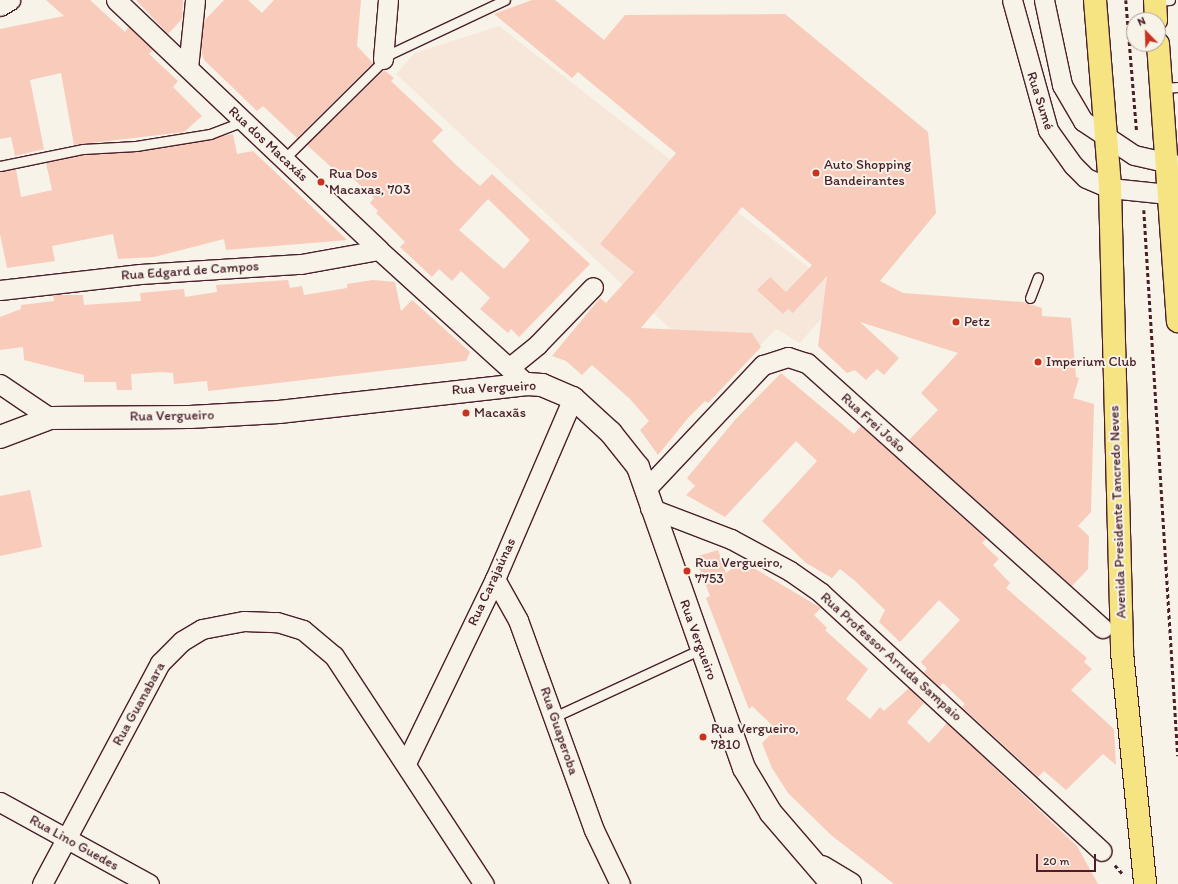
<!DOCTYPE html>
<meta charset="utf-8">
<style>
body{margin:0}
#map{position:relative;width:1178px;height:884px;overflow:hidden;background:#f7f3e8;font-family:Itim,sans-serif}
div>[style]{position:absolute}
.built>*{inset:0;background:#f7e7da}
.building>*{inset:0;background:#f8cbbb}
.path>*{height:2.5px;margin-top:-1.25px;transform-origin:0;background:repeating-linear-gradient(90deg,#4a1f2b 0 4px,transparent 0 7px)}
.roads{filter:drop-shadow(1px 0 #4a1f2b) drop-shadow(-1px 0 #4a1f2b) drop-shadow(0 1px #4a1f2b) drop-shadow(0 -1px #4a1f2b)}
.lane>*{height:9px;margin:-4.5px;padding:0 4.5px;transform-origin:4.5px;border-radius:4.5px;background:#f7f3e8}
.street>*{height:19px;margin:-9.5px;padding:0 9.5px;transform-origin:9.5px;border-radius:9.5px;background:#f7f3e8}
.secondary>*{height:22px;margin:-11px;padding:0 11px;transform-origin:11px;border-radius:11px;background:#f7f3e8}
.highway>*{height:22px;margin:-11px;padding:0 11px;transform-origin:11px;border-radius:11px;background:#f6e381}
.dots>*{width:11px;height:11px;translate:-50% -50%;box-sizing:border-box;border:2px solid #f7f3e8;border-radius:50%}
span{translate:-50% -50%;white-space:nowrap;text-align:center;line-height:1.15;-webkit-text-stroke:4px #f7f3e8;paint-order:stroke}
.street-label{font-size:14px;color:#4a1f2b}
.poi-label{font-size:14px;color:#4a1f2b}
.left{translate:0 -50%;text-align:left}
.north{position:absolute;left:1126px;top:12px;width:40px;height:40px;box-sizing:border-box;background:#f7f3e8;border:1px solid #b29e9c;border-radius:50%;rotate:337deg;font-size:11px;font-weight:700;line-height:16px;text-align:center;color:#4a1f2b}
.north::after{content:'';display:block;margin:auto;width:14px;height:18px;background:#c8321e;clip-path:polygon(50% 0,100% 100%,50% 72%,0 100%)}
.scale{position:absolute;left:1036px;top:854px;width:60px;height:18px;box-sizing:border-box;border:2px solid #4a1f2b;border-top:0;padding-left:5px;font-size:12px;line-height:14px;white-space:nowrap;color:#4a1f2b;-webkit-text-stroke:3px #f7f3e8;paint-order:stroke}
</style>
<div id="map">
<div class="built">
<div style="clip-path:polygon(499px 26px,843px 294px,800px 343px,776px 329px,741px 365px,677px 335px,396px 74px,415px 53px)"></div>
</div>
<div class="building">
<div style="clip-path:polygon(46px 0,90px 0,125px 32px,129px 27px,153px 50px,149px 54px,178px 81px,173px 87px,202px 116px,184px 132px,74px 145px,61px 73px,30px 80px,44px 149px,15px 156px,11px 137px,0 139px,0 29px,64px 16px)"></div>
<div style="clip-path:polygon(136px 0,183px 0,182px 19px,168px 34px)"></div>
<div style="clip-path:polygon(224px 0,248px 0,262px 13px,274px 0,361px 0,357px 46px,373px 63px,297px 138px,263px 106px,257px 111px,204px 60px,201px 50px,204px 21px)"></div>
<div style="clip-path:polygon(532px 0,555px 0,604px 40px,625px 15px,785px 14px,928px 132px,936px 213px,880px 281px,903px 293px,1023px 302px,1042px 308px,1042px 316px,1071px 318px,1076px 377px,1079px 378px,1073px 398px,1094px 404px,1091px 512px,1078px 526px,1089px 536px,1088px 569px,1072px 586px,909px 440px,938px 410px,921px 393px,958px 353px,860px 322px,899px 358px,884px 375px,877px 369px,866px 380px,855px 370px,847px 373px,818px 346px,827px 276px,793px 313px,788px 309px,783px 314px,757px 290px,770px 277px,786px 292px,812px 265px,742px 207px,641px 328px,752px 333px,761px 347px,708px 403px,705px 401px,688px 418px,658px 455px,640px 430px,649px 421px,630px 399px,592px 365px,582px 375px,566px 361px,552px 356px,600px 298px,606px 303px,634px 272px,600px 244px,676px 153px,578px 72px,572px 78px,494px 14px)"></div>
<div style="clip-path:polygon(evenodd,384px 70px,394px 78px,391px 81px,443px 130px,432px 141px,456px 165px,480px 186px,492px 174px,590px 264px,519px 337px,511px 329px,508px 333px,480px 309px,490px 298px,461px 271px,452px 281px,439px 269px,432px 277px,400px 247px,405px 242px,376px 213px,378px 211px,370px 203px,374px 198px,347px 173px,342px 177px,307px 145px,384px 70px,488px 199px,530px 240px,504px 269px,459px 230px,488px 199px)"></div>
<div style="clip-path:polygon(233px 134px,237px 154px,253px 151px,347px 240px,226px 250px,224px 239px,154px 257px,118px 259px,113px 234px,52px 246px,55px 261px,7px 268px,0 234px,0 172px,16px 169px,21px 197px,52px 190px,46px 163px,84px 155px,137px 152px)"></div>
<div style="clip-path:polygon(288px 280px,290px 288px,302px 286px,304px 295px,347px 288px,347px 284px,373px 280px,395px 282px,401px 311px,412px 300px,470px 352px,466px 361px,208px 391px,207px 381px,174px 384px,173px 373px,163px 372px,131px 374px,132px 390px,117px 390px,116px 382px,84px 382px,84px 375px,24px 360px,23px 347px,0 350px,0 317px,21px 309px,21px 305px,54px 301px,53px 295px,83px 295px,84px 305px,141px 301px,140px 293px,184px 289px,185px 297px,217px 292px,216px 285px)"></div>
<div style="clip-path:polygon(781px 373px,854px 434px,861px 426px,986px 539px,982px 543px,999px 559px,993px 565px,1010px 583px,1006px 588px,1087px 658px,1084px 662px,1092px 669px,1071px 690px,1114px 729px,1116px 765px,1103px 754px,1066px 790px,1044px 771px,1038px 777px,962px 707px,965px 704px,943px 683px,939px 687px,924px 672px,927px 669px,921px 662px,960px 620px,939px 600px,900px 642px,879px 622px,885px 610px,854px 580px,840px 569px,832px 578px,806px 563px,762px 521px,817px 461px,796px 441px,725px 517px,686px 495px,695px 486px,687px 478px,735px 420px)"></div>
<div style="clip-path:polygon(30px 490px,42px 547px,0 556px,0 496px)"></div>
<div style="clip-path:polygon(718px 550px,726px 573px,742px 561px,821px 608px,814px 615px,827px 628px,825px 630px,868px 669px,846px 699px,870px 719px,880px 707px,884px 711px,909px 688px,924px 703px,907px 722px,929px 743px,947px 723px,1077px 846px,1098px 884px,894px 884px,831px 835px,788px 793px,772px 768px,762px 743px,776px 729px,752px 706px,749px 709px,706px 598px,710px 596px,695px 557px)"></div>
</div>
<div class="path">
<div style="left:1126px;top:0;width:133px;rotate:85.3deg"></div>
<div style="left:1144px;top:210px;width:547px;rotate:86.44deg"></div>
<div style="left:1115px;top:865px;width:11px;rotate:49deg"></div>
</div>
<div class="roads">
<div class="lane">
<div style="left:1155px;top:1px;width:15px;rotate:-4deg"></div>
<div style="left:1161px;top:88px;width:17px;rotate:-3deg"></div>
<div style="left:284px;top:159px;width:149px;rotate:-44.7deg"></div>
<div style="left:390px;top:54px;width:127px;rotate:-25.2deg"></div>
<div style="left:0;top:166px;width:85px;rotate:-11.6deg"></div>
<div style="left:83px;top:149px;width:53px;rotate:-3.2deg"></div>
<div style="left:136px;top:146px;width:75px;rotate:-9.2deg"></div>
<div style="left:210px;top:134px;width:36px;rotate:-21deg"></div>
<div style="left:1030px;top:298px;width:22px;rotate:-69deg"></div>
<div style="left:554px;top:717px;width:162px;rotate:-24.8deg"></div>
</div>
<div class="street">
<div style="left:116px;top:0;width:363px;rotate:43.5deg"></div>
<div style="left:379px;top:250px;width:200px;rotate:42.2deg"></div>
<div style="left:1012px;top:0;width:135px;rotate:74.5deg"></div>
<div style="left:1048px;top:130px;width:43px;rotate:54.5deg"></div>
<div style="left:1073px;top:165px;width:18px;rotate:45deg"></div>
<div style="left:1086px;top:178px;width:26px;rotate:23deg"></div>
<div style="left:1110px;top:188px;width:68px;rotate:5.9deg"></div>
<div style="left:1044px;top:0;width:87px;rotate:78deg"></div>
<div style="left:1062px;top:85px;width:42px;rotate:59.7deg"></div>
<div style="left:1083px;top:121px;width:61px;rotate:33.7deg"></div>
<div style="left:1134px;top:155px;width:45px;rotate:12.8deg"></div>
<div style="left:0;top:6px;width:12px;rotate:-31deg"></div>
<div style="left:383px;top:59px;width:59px;rotate:-85.2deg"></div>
<div style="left:188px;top:68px;width:68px;rotate:-84.1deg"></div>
<div style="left:0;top:290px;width:141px;rotate:-6.5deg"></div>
<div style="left:140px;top:274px;width:161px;rotate:-3.6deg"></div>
<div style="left:301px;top:264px;width:79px;rotate:-10.2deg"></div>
<div style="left:510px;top:367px;width:36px;rotate:-39deg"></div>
<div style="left:538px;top:344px;width:79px;rotate:-46deg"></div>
<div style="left:0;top:384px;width:60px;rotate:34.2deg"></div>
<div style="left:645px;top:490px;width:172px;rotate:-46.7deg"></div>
<div style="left:763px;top:365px;width:26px;rotate:-18deg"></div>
<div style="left:788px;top:357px;width:20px;rotate:18deg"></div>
<div style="left:807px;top:363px;width:397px;rotate:41.9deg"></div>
<div style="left:650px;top:508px;width:87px;rotate:20.9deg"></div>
<div style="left:731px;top:539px;width:67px;rotate:28.5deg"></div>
<div style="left:790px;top:571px;width:38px;rotate:35deg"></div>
<div style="left:821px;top:593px;width:381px;rotate:42.6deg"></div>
<div style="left:495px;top:579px;width:47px;rotate:60.7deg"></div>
<div style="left:518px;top:620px;width:223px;rotate:70.1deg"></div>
<div style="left:594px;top:830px;width:60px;rotate:64.3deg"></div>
<div style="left:406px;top:763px;width:204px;rotate:-64.2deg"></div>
<div style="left:495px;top:579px;width:197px;rotate:-66.7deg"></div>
<div style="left:0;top:802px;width:170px;rotate:28.8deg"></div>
<div style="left:42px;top:884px;width:251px;rotate:-61.9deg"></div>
<div style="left:160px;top:663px;width:31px;rotate:-45deg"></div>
<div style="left:182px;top:641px;width:23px;rotate:-31deg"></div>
<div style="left:202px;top:629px;width:43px;rotate:-10.8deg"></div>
<div style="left:244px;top:621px;width:33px;rotate:2deg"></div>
<div style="left:277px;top:622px;width:27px;rotate:17deg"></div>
<div style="left:303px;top:630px;width:40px;rotate:40deg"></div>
<div style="left:334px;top:656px;width:273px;rotate:56.7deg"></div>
</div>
<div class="secondary">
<div style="left:0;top:437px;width:53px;rotate:-20.8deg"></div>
<div style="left:50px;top:418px;width:140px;rotate:-0.4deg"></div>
<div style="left:190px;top:417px;width:89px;rotate:-3.2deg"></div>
<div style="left:279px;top:412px;width:250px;rotate:-6.4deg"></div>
<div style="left:527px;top:384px;width:15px;rotate:4deg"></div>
<div style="left:542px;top:385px;width:34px;rotate:23deg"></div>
<div style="left:573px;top:398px;width:52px;rotate:42.6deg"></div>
<div style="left:611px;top:433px;width:43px;rotate:51.5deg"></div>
<div style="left:638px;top:467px;width:319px;rotate:70.6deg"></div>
<div style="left:744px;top:768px;width:52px;rotate:59deg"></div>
<div style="left:771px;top:813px;width:94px;rotate:49.3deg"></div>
<div style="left:822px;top:867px;width:33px;rotate:31deg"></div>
</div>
<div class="highway">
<div style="left:1095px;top:0;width:189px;rotate:85.4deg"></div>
<div style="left:1110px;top:188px;width:464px;rotate:88.5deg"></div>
<div style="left:1122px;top:652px;width:233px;rotate:84.3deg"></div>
<div style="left:1155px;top:0;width:20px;rotate:87deg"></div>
<div style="left:1158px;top:44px;width:278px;rotate:85.9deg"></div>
</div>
</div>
<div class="dots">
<div style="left:816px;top:173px;background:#c8321e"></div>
<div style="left:321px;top:182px;background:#c8321e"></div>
<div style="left:956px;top:322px;background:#c8321e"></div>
<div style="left:1038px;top:362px;background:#c8321e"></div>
<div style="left:466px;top:413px;background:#c8321e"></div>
<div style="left:687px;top:571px;background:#c8321e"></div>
<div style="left:703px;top:737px;background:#c8321e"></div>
</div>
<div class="street-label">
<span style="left:1040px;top:101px;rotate:72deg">Rua Sumé</span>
<span style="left:268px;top:144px;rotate:43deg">Rua dos Macaxás</span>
<span style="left:190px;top:271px;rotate:-4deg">Rua Edgard de Campos</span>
<span style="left:494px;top:388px;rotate:-3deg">Rua Vergueiro</span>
<span style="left:172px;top:416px;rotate:-1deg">Rua Vergueiro</span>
<span style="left:873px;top:423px;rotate:42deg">Rua Frei João</span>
<span style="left:1118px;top:512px;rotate:-92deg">Avenida Presidente Tancredo Neves</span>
<span style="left:492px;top:582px;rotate:-65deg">Rua Carajaúnas</span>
<span style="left:698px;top:640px;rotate:70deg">Rua Vergueiro</span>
<span style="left:891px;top:657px;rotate:42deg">Rua Professor Arruda Sampaio</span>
<span style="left:139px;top:704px;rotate:-61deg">Rua Guanabara</span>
<span style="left:559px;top:731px;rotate:71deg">Rua Guaperoba</span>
<span style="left:74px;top:843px;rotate:29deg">Rua Lino Guedes</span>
</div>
<div class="poi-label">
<span class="left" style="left:824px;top:173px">Auto Shopping<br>Bandeirantes</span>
<span class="left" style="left:329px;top:182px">Rua Dos<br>Macaxas, 703</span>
<span class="left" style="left:964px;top:322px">Petz</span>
<span class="left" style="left:1046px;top:362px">Imperium Club</span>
<span class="left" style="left:474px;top:413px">Macaxãs</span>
<span class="left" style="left:695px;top:571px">Rua Vergueiro,<br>7753</span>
<span class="left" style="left:711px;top:737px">Rua Vergueiro,<br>7810</span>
</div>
<div class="north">N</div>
<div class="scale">20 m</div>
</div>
